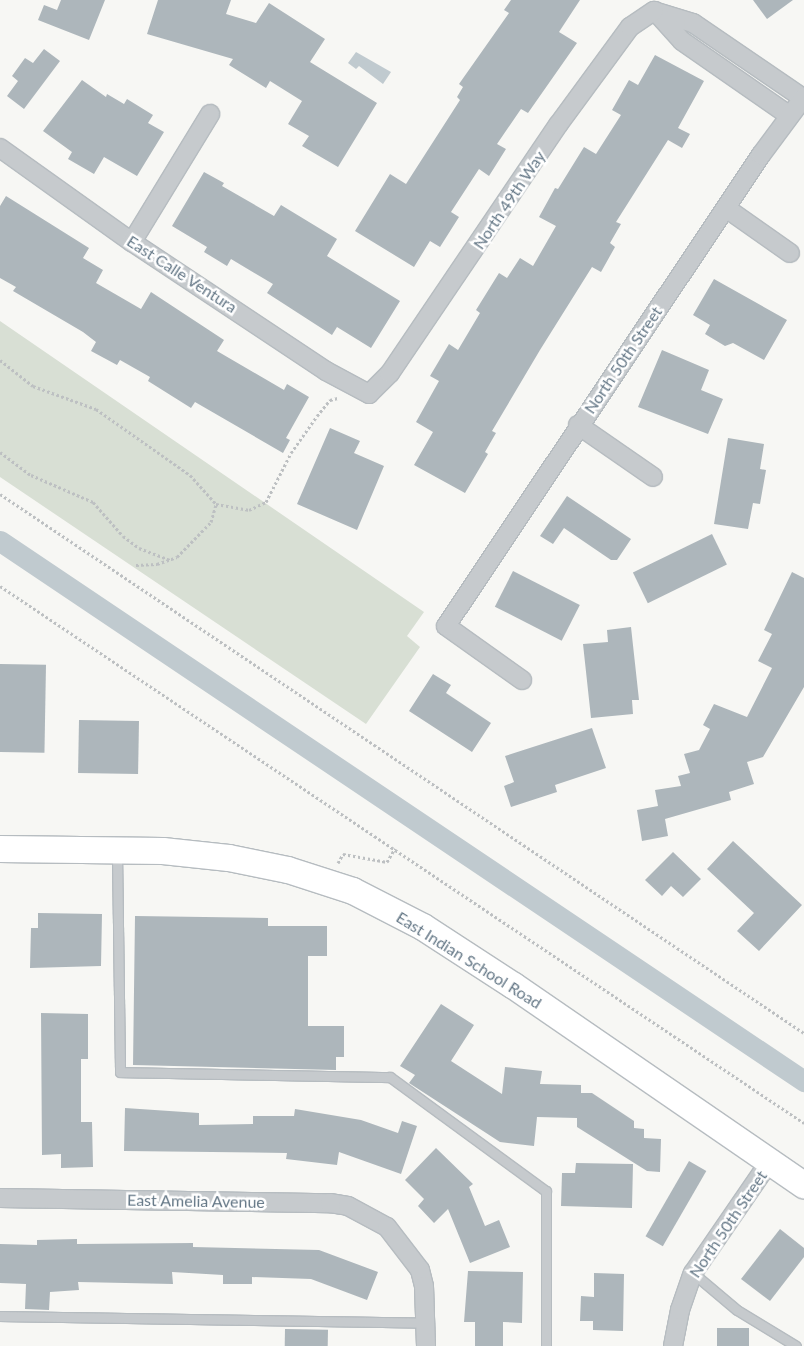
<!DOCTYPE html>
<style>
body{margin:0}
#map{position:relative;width:804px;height:1346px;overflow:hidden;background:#f7f7f4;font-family:Lato,sans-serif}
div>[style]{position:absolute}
.green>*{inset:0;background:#d8dfd4}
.water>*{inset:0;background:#c0cacf}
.canal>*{height:21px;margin:-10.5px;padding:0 10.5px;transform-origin:10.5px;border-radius:10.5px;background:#c0cacf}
.building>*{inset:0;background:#adb6bb;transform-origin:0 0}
.path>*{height:3px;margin-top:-1.5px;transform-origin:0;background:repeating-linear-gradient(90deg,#bdc0c2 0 2.5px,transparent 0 5px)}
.roads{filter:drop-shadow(1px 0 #b6bcc0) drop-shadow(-1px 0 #b6bcc0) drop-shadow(0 1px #b6bcc0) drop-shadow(0 -1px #b6bcc0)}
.service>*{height:9px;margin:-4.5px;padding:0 4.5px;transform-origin:4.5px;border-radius:4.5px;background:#c6cacd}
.minor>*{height:18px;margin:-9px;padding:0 9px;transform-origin:9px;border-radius:9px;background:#c6cacd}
.secondary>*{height:26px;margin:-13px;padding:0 13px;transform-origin:13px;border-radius:13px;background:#fff}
span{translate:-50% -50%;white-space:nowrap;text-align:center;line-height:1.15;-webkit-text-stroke:5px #fff;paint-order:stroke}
.street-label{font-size:16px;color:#647786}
</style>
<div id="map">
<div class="green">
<div style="clip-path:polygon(0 321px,424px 612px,407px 636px,420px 647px,366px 724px,0 477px)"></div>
</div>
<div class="water">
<div style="clip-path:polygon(356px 52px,391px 72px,383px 84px,359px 66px,356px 69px,348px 63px)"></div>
</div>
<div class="canal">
<div style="left:0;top:541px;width:969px;rotate:33.89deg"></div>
</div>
<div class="building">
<div style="clip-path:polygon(61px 0,105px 0,89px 40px,38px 20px,44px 5px,57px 10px)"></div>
<div style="clip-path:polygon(158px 0,231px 0,226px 14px,256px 23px,269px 3px,325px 39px,310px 62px,377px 103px,338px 167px,302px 146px,309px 136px,288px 124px,302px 101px,270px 81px,266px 88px,229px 65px,233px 59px,147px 34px)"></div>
<div style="clip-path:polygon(511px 0,580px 0,559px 32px,577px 43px,528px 113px,521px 109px,497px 144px,506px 149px,489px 176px,479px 169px,451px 212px,459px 217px,440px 247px,430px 241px,414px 267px,355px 231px,390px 174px,406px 184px,460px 100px,457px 97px,463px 87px,459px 84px,509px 13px,504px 10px)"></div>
<div style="clip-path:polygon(753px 0,793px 0,767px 19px)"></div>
<div style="clip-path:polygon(44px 49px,60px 61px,24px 109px,7px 96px,18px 81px,12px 76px,25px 58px,33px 63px)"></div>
<div style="clip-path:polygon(655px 55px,704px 81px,678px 128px,690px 134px,682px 148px,668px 140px,616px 222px,621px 224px,610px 243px,615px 247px,601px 272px,592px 267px,540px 350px,492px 431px,496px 433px,485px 452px,488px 454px,465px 493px,414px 465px,433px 432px,416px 422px,439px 381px,430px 376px,449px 344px,458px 350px,480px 313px,476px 310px,499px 273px,507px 278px,520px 258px,533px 266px,556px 226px,539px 217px,555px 188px,558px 189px,584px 147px,596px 154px,621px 115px,612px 110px,629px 80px,638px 85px)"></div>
<div style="clip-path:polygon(82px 80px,106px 97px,107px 94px,124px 104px,127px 99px,153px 115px,148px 123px,164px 132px,137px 176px,104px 157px,94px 174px,68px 159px,72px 152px,43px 131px)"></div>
<div style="clip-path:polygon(204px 172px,224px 183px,222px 186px,274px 216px,281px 205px,337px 239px,327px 256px,400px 301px,371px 348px,337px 327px,332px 335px,267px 293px,273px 284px,231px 259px,227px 266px,204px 252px,207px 247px,172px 226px)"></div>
<div style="clip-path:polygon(6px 196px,89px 248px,83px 258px,103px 270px,96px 283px,141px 309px,151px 292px,224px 340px,217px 351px,284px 390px,287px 384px,309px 397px,286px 438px,290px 440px,283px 453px,195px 402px,191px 408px,148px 381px,150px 377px,120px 360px,117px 365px,91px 351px,96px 342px,83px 332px,13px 291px,16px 287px,0 278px,0 206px)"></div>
<div style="clip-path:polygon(714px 279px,787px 320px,764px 360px,733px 343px,725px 346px,705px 334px,710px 325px,693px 315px)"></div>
<div style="clip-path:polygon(662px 350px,709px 370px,701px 390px,723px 399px,708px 434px,638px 407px)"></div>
<div style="clip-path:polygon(330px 428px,360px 441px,354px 453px,384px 466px,357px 530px,297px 504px)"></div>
<div style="clip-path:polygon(728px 438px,764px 444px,760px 469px,766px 470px,760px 504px,753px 503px,748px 529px,714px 524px)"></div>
<div style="clip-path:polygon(567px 496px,631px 539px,617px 560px,611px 560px,564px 528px,553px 544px,540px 536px)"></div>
<div style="left:712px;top:534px;width:34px;height:88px;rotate:64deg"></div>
<div style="left:513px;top:571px;width:75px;height:40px;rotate:27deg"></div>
<div style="clip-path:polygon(792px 572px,804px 578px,804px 687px,763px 757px,747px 762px,754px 784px,729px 792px,731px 800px,665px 819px,668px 836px,642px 841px,637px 810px,658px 806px,655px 790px,681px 786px,678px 776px,690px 773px,684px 754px,699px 750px,710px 729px,703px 725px,714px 704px,747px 717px,772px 668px,758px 661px,772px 634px,764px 630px)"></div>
<div style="clip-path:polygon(631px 627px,639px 700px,632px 700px,633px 714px,591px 718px,583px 644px,608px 642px,607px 630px)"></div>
<div style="left:0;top:664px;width:46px;height:88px;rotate:1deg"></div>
<div style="clip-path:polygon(433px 674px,451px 685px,446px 693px,491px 723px,472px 752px,409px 711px)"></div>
<div style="left:79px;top:720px;width:60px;height:53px;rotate:1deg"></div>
<div style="clip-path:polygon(592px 728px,606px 768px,555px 785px,557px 792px,511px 807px,504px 786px,514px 782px,505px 756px)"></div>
<div style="clip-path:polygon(733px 841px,802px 905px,759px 951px,737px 931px,754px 913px,707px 869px)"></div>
<div style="clip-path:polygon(673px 852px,701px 879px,683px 897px,671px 886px,662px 896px,645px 880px)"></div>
<div style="clip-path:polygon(38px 913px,102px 914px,101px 966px,30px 968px,31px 928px,38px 928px)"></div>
<div style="clip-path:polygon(135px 916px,268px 918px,268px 926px,327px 926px,327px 956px,308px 956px,308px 1026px,344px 1026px,344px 1057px,336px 1057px,336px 1070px,133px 1065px)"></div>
<div style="clip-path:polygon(441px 1004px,474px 1025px,451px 1061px,502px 1094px,505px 1067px,542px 1071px,540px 1084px,581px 1085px,581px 1093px,592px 1093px,634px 1121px,634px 1128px,644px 1129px,644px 1138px,661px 1139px,660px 1172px,647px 1171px,577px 1127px,577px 1118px,537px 1117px,534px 1146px,500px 1142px,409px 1083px,415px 1075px,400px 1066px)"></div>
<div style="clip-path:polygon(41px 1013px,88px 1014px,88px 1059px,81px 1059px,81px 1122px,92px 1122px,93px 1167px,61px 1168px,61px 1154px,42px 1155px)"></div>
<div style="clip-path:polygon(125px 1108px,199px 1113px,199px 1125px,253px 1124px,253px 1116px,294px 1116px,295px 1109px,361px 1120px,398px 1133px,402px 1121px,417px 1126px,401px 1174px,339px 1152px,337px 1165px,286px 1159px,287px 1153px,124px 1151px)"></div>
<div style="clip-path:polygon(436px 1148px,473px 1184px,469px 1187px,485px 1226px,499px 1220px,510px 1247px,470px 1263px,448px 1209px,434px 1223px,418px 1206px,424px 1199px,405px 1180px)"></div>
<div style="left:689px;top:1161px;width:20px;height:87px;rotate:30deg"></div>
<div style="clip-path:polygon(576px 1163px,633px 1164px,632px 1208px,561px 1206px,562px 1173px,575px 1173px)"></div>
<div style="clip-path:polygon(780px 1229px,804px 1248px,804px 1257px,770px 1301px,741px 1279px)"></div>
<div style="clip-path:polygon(77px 1239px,77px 1244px,193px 1243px,193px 1247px,319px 1250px,378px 1272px,367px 1300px,311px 1279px,252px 1277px,252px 1284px,223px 1284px,223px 1275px,172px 1272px,173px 1284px,78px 1282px,79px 1290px,50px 1292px,49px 1310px,25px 1309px,26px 1284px,0 1283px,0 1244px,37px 1245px,37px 1240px)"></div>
<div style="clip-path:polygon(468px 1271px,523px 1272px,522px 1323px,503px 1322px,503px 1346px,475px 1346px,475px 1322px,464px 1322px)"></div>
<div style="clip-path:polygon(594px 1273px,624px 1274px,623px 1331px,593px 1330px,593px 1321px,580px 1321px,581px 1296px,594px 1297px)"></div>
<div style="left:717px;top:1328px;width:32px;height:18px"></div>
<div style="left:285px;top:1329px;width:43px;height:17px;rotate:1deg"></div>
</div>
<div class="path">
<div style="left:0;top:360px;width:42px;rotate:38.2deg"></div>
<div style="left:33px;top:386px;width:67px;rotate:20.1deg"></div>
<div style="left:96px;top:409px;width:115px;rotate:35.1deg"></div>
<div style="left:190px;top:475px;width:39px;rotate:48deg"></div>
<div style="left:216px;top:504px;width:34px;rotate:10deg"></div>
<div style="left:249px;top:510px;width:19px;rotate:-25deg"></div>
<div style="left:266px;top:502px;width:55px;rotate:-63deg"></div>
<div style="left:291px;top:453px;width:45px;rotate:-54.9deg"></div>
<div style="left:317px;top:416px;width:21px;rotate:-51deg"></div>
<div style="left:330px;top:400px;width:8px;rotate:-14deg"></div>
<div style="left:0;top:452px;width:39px;rotate:37deg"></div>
<div style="left:31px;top:475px;width:68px;rotate:23.5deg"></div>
<div style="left:93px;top:502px;width:45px;rotate:48.6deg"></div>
<div style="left:123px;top:536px;width:20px;rotate:37deg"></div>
<div style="left:139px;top:548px;width:33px;rotate:21deg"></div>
<div style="left:0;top:494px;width:968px;rotate:33.84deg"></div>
<div style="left:136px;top:565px;width:21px;rotate:-3deg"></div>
<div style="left:157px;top:564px;width:21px;rotate:-19deg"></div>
<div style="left:177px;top:557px;width:49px;rotate:-45.8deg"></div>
<div style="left:211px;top:522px;width:19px;rotate:-74deg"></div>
<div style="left:0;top:586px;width:967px;rotate:33.74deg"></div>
<div style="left:338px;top:863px;width:10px;rotate:-61deg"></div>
<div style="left:343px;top:854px;width:45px;rotate:10.3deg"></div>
<div style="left:387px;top:862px;width:16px;rotate:-60deg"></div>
</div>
<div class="roads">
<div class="service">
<div style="left:117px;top:853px;width:219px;rotate:89.2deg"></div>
<div style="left:120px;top:1072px;width:270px;rotate:1.1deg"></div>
<div style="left:390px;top:1077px;width:193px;rotate:36.2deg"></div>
<div style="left:546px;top:1191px;width:155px;rotate:90deg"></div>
<div style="left:693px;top:1273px;width:57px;rotate:40.1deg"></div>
<div style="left:737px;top:1310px;width:69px;rotate:31.4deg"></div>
<div style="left:0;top:1316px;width:425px;rotate:0.9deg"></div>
</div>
<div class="minor">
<div style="left:654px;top:11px;width:41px;rotate:17.1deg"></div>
<div style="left:693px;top:23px;width:133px;rotate:34.3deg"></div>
<div style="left:655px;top:11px;width:40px;rotate:48deg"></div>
<div style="left:682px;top:41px;width:131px;rotate:34.8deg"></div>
<div style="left:0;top:148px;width:162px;rotate:35.5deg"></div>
<div style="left:132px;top:242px;width:233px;rotate:33.6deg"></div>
<div style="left:326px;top:371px;width:49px;rotate:28.1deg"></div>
<div style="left:369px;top:394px;width:30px;rotate:-45deg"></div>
<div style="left:390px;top:373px;width:300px;rotate:-55.9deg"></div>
<div style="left:558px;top:125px;width:122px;rotate:-53.7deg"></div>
<div style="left:630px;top:27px;width:29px;rotate:-34deg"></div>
<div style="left:726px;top:208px;width:78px;rotate:35.1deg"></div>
<div style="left:132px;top:242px;width:150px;rotate:-58.6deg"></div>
<div style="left:578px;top:425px;width:91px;rotate:34.7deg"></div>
<div style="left:522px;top:680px;width:93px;rotate:-144.6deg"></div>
<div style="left:446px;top:626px;width:567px;rotate:-56.23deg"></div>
<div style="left:761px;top:155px;width:72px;rotate:-53.4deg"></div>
<div style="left:0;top:1198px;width:330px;rotate:0.9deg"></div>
<div style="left:330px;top:1203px;width:18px;rotate:9deg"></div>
<div style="left:348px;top:1206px;width:44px;rotate:28.3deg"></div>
<div style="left:387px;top:1227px;width:54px;rotate:52.5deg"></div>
<div style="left:420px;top:1270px;width:16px;rotate:76deg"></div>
<div style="left:424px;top:1286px;width:60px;rotate:88.1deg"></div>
<div style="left:673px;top:1346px;width:37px;rotate:-79deg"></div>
<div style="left:680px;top:1310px;width:39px;rotate:-71deg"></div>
<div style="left:693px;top:1273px;width:136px;rotate:-55.5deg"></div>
</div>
<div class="secondary">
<div style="left:0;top:849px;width:163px;rotate:0.7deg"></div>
<div style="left:163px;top:851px;width:66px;rotate:6.1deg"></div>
<div style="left:229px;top:858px;width:60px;rotate:11.5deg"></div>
<div style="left:288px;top:870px;width:68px;rotate:17.9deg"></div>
<div style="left:353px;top:891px;width:79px;rotate:27.2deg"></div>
<div style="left:423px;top:927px;width:108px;rotate:33deg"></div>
<div style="left:514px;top:986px;width:352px;rotate:34.5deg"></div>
</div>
</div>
<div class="street-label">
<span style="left:509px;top:200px;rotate:-56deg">North 49th Way</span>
<span style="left:182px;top:274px;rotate:33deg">East Calle Ventura</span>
<span style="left:623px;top:360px;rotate:-56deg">North 50th Street</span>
<span style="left:469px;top:960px;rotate:32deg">East Indian School Road</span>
<span style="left:196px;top:1201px;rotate:1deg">East Amelia Avenue</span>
<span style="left:728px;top:1224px;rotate:-56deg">North 50th Street</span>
</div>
</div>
